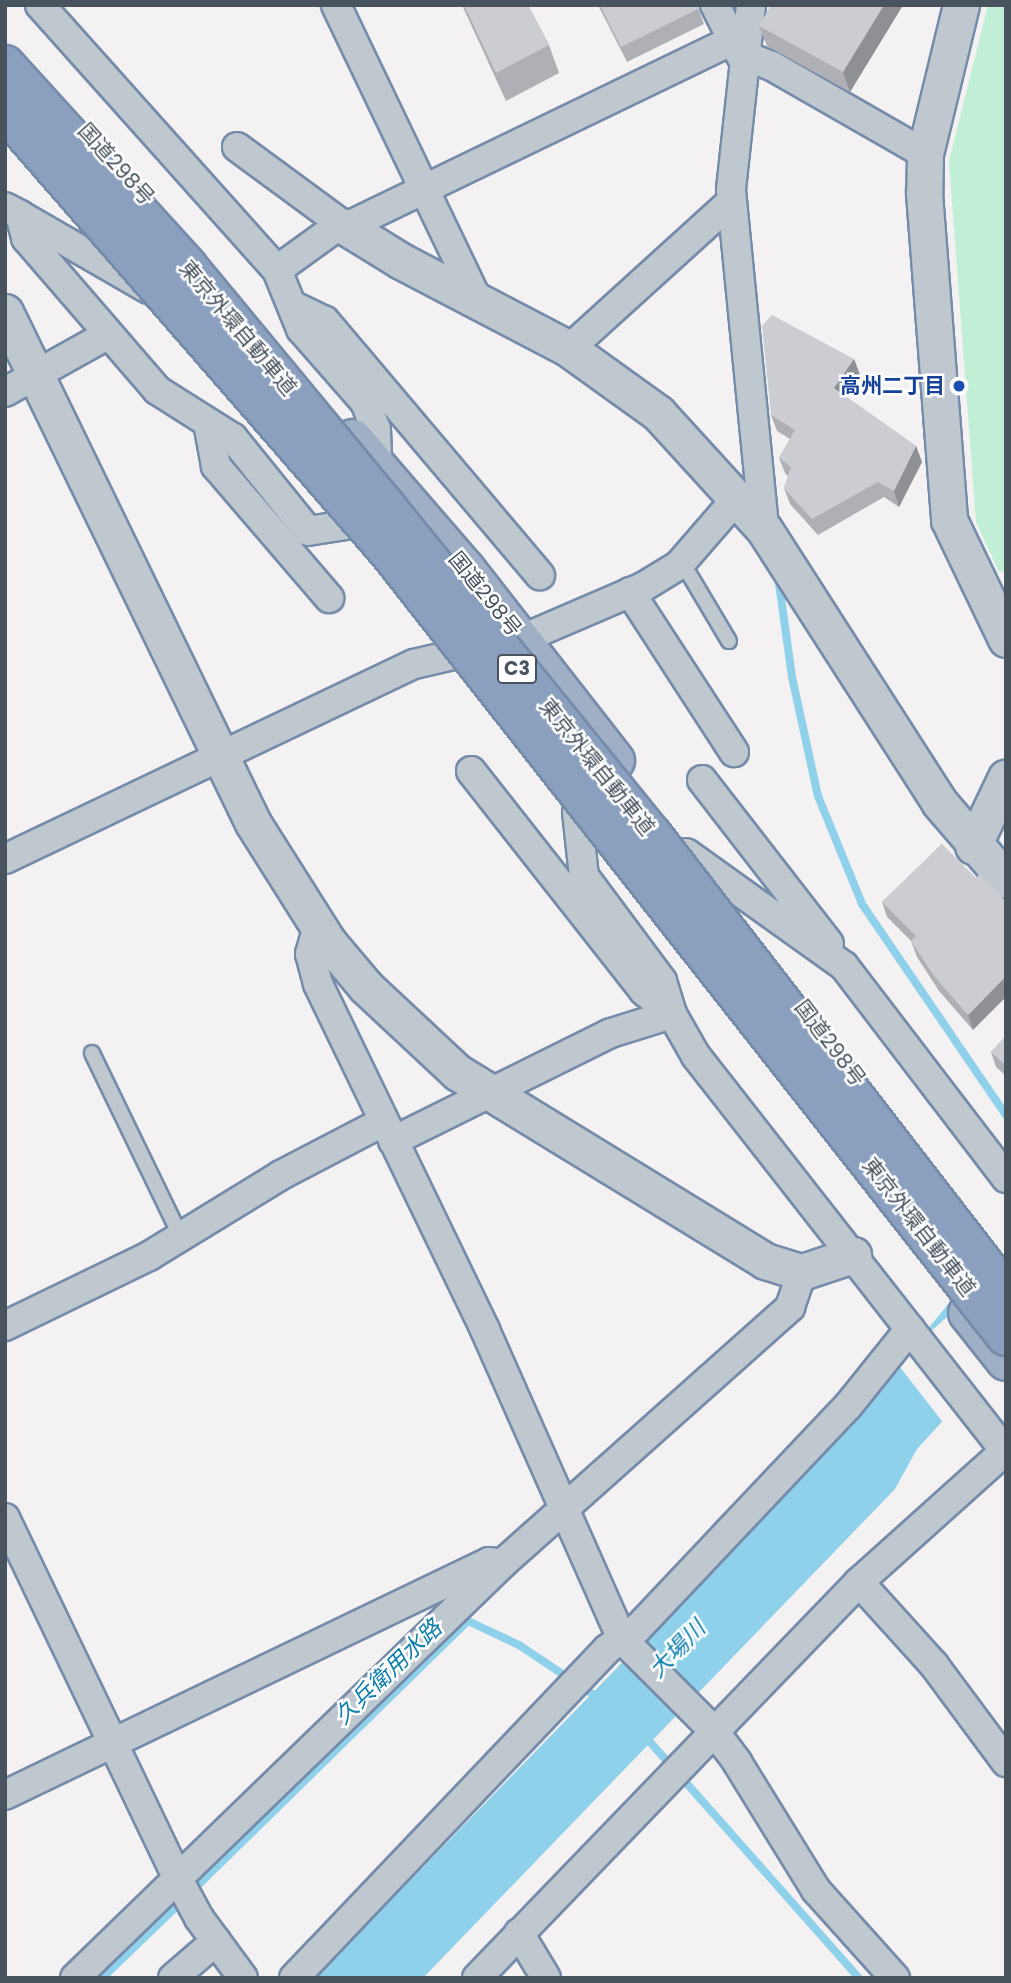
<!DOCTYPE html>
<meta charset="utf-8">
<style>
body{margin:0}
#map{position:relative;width:1011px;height:1983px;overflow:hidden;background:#f3f1f1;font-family:Poppins,"Noto Sans JP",sans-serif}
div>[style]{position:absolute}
.green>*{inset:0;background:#c1efd6}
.water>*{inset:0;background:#8fd1eb}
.pier>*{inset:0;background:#f3f1f1}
.stream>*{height:8px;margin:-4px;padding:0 4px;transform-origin:4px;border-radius:4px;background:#8fd1eb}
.roads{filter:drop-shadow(2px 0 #758baa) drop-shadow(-2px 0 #758baa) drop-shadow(0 2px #758baa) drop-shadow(0 -2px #758baa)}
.service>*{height:14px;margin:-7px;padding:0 7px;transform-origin:7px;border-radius:7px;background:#bfc7cf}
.minor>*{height:28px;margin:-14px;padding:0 14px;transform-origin:14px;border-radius:14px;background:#bfc7cf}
.tertiary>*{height:35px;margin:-17.5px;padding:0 17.5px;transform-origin:17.5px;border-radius:17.5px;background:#bfc7cf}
.trunk>*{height:38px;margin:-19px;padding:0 19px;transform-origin:19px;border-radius:19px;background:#9eafc6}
.bridges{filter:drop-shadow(2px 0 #758baa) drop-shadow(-2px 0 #758baa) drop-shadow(0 2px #758baa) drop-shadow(0 -2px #758baa)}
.motorway-bridge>*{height:38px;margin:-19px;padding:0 19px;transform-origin:19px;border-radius:19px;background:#8aa0be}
.wall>*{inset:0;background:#afb0b5}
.shaded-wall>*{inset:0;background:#8e9094}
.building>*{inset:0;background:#cbcdd3}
.dots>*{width:19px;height:19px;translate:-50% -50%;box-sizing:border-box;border:4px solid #fff;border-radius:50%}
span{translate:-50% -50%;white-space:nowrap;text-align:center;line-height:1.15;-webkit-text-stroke:5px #fff;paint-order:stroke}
.shield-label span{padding:2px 5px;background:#fff;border:2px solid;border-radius:5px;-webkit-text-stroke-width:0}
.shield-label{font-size:19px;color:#49535e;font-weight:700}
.street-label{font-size:21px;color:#49535e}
.transit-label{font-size:21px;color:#164399;font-weight:700}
.right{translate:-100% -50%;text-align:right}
.water-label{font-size:23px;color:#0f7fac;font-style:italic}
.frame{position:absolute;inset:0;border:7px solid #49535e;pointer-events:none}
</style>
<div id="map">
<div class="green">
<div style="clip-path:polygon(988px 5px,1006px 5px,1006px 571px,999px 572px,976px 522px,949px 161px)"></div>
</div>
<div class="water">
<div style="clip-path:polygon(1006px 1260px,1006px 1352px,917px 1449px,895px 1489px,423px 1978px,315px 1978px,754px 1527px,860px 1411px,950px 1302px)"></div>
</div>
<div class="pier">
<div style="clip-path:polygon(1006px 1265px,1001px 1360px,945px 1425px,896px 1362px)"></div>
</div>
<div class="stream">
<div style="left:778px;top:576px;width:102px;rotate:82.1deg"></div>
<div style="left:792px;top:677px;width:122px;rotate:77.7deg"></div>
<div style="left:818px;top:796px;width:117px;rotate:67.8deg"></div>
<div style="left:862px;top:904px;width:255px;rotate:55.7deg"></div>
<div style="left:643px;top:1734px;width:326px;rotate:48.5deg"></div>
<div style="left:192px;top:1891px;width:386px;rotate:-44.4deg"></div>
<div style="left:468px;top:1621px;width:56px;rotate:25.2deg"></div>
<div style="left:519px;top:1645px;width:97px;rotate:33.7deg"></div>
<div style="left:102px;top:1978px;width:112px;rotate:-43.9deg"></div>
</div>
<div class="roads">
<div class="service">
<div style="left:682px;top:562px;width:92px;rotate:59.3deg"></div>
<div style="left:92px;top:1053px;width:202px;rotate:64.2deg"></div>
</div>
<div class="minor">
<div style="left:40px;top:5px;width:356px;rotate:48.2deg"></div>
<div style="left:277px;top:270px;width:64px;rotate:67.9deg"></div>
<div style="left:301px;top:329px;width:97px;rotate:48.8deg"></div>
<div style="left:365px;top:402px;width:29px;rotate:68deg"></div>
<div style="left:376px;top:429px;width:37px;rotate:88deg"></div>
<div style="left:336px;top:5px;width:328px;rotate:64.4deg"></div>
<div style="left:715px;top:5px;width:57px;rotate:63deg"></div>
<div style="left:751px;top:5px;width:186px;rotate:96.2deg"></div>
<div style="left:731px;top:190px;width:341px;rotate:84.4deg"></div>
<div style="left:743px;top:55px;width:31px;rotate:21deg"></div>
<div style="left:772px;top:66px;width:177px;rotate:29.9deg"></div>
<div style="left:237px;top:147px;width:135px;rotate:36.3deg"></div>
<div style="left:346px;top:227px;width:429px;rotate:-25.8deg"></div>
<div style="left:5px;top:207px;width:17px;rotate:28deg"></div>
<div style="left:20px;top:215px;width:24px;rotate:75deg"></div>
<div style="left:26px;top:238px;width:201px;rotate:49.2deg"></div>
<div style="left:157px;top:390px;width:90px;rotate:32.3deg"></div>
<div style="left:233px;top:438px;width:119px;rotate:51.1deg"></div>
<div style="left:308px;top:531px;width:37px;rotate:-9deg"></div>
<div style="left:20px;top:215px;width:148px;rotate:30deg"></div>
<div style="left:277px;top:270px;width:80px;rotate:-35.9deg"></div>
<div style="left:294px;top:306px;width:34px;rotate:26deg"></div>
<div style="left:325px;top:321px;width:333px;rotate:49.8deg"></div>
<div style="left:569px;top:349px;width:220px;rotate:-42.2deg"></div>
<div style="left:5px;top:392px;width:117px;rotate:-29.2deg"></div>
<div style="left:208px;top:423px;width:44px;rotate:79.5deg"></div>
<div style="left:216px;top:466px;width:174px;rotate:49.4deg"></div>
<div style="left:630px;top:592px;width:191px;rotate:57deg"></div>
<div style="left:471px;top:771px;width:280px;rotate:51.8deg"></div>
<div style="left:644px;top:991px;width:36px;rotate:39deg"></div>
<div style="left:702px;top:780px;width:207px;rotate:52.2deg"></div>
<div style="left:577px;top:812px;width:64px;rotate:83.8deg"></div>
<div style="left:584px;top:876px;width:131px;rotate:53.4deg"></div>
<div style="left:662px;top:981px;width:34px;rotate:73deg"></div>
<div style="left:672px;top:1014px;width:48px;rotate:60.3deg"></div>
<div style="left:696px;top:1056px;width:503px;rotate:51.95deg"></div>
<div style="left:686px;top:853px;width:194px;rotate:35.6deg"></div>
<div style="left:844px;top:966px;width:267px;rotate:52.6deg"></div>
<div style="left:5px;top:859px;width:453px;rotate:-25.5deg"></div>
<div style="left:414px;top:664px;width:111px;rotate:-13deg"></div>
<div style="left:522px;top:639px;width:132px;rotate:-23.3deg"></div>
<div style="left:643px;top:587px;width:42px;rotate:-31.4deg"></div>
<div style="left:679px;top:565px;width:90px;rotate:-49.1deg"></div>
<div style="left:318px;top:926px;width:29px;rotate:106deg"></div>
<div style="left:310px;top:954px;width:31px;rotate:75deg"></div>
<div style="left:318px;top:984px;width:384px;rotate:64.2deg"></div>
<div style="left:485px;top:1330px;width:338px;rotate:66.1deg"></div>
<div style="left:622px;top:1639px;width:130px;rotate:45deg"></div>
<div style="left:714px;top:1731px;width:39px;rotate:53deg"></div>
<div style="left:737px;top:1762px;width:150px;rotate:58.3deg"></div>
<div style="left:816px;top:1890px;width:118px;rotate:48.1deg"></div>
<div style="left:393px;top:1141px;width:243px;rotate:-26.4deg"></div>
<div style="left:611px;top:1033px;width:64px;rotate:-17.3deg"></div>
<div style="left:5px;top:1326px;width:160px;rotate:-25.9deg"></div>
<div style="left:149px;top:1256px;width:155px;rotate:-31.5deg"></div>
<div style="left:281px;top:1175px;width:115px;rotate:-27.5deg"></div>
<div style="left:5px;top:1518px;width:398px;rotate:64.4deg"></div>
<div style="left:177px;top:1877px;width:47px;rotate:61.8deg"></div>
<div style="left:199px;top:1918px;width:74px;rotate:53.7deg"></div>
<div style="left:859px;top:1582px;width:112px;rotate:47.9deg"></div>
<div style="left:934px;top:1665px;width:121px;rotate:53.4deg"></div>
<div style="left:5px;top:1795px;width:537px;rotate:-25.71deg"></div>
<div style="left:489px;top:1562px;width:13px;rotate:9deg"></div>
<div style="left:502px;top:1564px;width:386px;rotate:-41.7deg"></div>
<div style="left:790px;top:1307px;width:37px;rotate:-71deg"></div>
<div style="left:519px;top:1933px;width:52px;rotate:59deg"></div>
<div style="left:75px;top:1978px;width:592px;rotate:-44.11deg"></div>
<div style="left:173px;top:1978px;width:57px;rotate:-40.7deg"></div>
<div style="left:294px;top:1978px;width:454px;rotate:-46.4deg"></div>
<div style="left:607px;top:1649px;width:36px;rotate:-34deg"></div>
<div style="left:637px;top:1629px;width:307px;rotate:-46.6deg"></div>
<div style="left:848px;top:1406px;width:99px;rotate:-51.2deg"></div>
<div style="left:477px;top:1978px;width:550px;rotate:-46.03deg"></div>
<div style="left:859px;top:1582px;width:196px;rotate:-41.9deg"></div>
</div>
<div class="tertiary">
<div style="left:961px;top:5px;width:153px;rotate:103.6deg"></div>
<div style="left:925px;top:154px;width:39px;rotate:91deg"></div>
<div style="left:924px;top:193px;width:328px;rotate:85.6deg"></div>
<div style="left:949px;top:520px;width:132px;rotate:64.4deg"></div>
<div style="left:346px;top:227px;width:65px;rotate:31.7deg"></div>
<div style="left:401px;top:261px;width:190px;rotate:27.6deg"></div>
<div style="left:569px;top:349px;width:110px;rotate:35.7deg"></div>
<div style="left:658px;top:413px;width:157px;rotate:47.6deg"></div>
<div style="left:764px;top:529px;width:324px;rotate:57.3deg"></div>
<div style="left:939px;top:802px;width:103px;rotate:49.3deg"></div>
<div style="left:5px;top:312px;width:568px;rotate:64.11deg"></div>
<div style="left:253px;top:823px;width:142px;rotate:57.7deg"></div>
<div style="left:329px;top:943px;width:57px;rotate:49.9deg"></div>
<div style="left:366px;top:987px;width:125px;rotate:43deg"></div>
<div style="left:457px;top:1072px;width:361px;rotate:31.5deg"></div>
<div style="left:765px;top:1261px;width:39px;rotate:17deg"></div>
<div style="left:802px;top:1272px;width:54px;rotate:-18.4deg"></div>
<div style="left:973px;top:846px;width:76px;rotate:-64.4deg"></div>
</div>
<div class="trunk">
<div style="left:353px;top:439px;width:173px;rotate:49.2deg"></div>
<div style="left:466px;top:570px;width:242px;rotate:52deg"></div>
<div style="left:968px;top:1313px;width:61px;rotate:51.6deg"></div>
</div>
</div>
<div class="bridges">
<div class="motorway-bridge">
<div style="left:5px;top:65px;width:271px;rotate:47.8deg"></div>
<div style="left:187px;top:266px;width:314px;rotate:50.4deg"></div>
<div style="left:387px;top:508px;width:422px;rotate:51deg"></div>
<div style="left:653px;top:836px;width:577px;rotate:52.32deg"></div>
<div style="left:5px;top:111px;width:586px;rotate:48.94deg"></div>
<div style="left:390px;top:553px;width:996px;rotate:51.81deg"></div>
</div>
</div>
<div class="wall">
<div style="clip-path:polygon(462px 5px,528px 5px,549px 45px,559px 73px,506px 101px)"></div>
<div style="clip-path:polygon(598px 5px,697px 5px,704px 24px,627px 62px)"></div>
<div style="clip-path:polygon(903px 5px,850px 92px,767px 46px,759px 26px)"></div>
<div style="clip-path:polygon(854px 359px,860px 375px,845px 396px,916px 446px,922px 462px,899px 507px,884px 497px,818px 535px,790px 504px,784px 488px,788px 476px,785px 473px,779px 458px,790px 439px,777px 431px,771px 415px)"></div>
<div style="clip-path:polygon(942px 844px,973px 1030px,939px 991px,917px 957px,911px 941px,887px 917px,882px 902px)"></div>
<div style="clip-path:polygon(1006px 1036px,1006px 1076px,996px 1067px,991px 1052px)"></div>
</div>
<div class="shaded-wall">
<div style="clip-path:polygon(884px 5px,903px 5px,850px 92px,843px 72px)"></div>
<div style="clip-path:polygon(854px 359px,860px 375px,840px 404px,834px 388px)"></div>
<div style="clip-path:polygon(916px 446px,922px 462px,899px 507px,894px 491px)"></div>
<div style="clip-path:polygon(1006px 976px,1006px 997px,973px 1030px,968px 1015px)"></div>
</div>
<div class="building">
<div style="clip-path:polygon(464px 5px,528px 5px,549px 45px,496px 73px)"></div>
<div style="clip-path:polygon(600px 5px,697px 5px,698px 9px,621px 47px)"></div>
<div style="clip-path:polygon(771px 5px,884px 5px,843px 72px,759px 26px)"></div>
<div style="clip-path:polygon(772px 315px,854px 359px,834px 388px,916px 446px,894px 491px,878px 482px,812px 519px,784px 488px,791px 467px,779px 458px,795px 430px,771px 415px,762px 326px)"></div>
<div style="clip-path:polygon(942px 844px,976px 878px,980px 874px,1006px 902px,1006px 976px,968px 1015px,934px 976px,911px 941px,916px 936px,882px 902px)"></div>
<div style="clip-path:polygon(1006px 1036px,1006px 1066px,991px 1052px)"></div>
</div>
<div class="dots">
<div style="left:959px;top:386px;background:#1a4fb4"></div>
</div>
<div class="shield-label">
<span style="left:517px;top:669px">C3</span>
</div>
<div class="street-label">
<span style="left:116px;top:164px;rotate:48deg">国道298号</span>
<span style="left:238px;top:328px;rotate:50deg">東京外環自動車道</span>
<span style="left:485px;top:594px;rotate:51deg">国道298号</span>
<span style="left:597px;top:767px;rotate:51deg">東京外環自動車道</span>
<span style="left:830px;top:1043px;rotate:53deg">国道298号</span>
<span style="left:919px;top:1227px;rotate:52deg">東京外環自動車道</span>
</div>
<div class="transit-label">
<span class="right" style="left:945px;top:386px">高州二丁目</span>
</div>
<div class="water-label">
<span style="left:677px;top:1649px;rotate:-46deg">大場川</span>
<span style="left:388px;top:1672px;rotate:-44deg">久兵衛用水路</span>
</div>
<div class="frame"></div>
</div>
